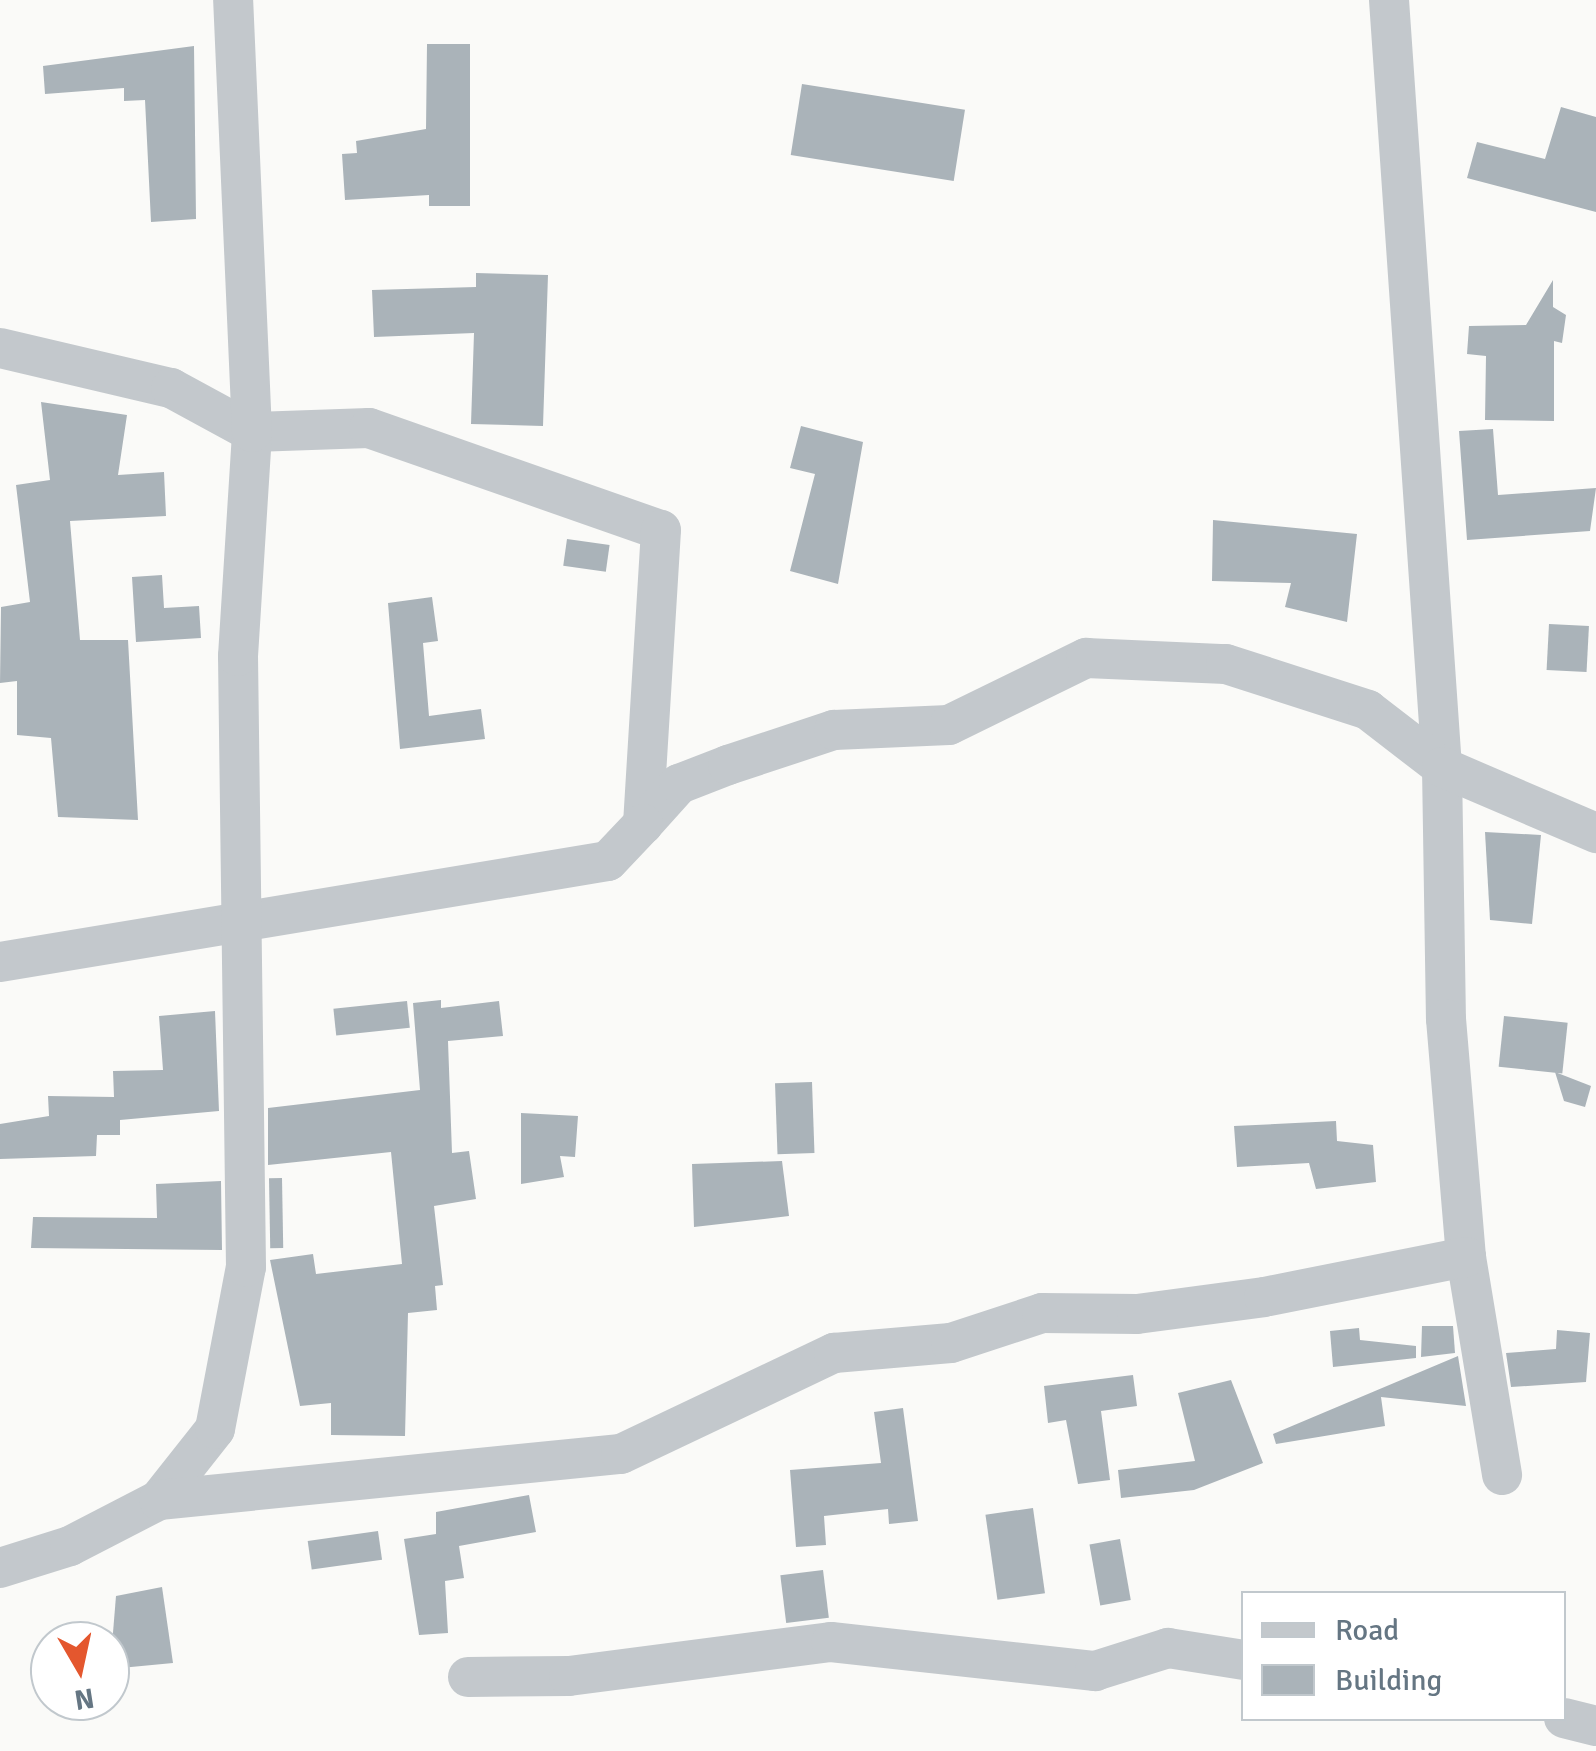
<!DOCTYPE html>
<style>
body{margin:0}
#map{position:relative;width:1596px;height:1751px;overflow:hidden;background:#fafaf8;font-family:Signika,sans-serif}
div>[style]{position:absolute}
.building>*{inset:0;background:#aab3b9;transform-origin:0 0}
.minor>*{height:40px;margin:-20px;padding:0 20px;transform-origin:20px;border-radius:20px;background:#c3c8cc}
span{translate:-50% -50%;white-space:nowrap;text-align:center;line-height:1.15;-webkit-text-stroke:10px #fff;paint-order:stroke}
.legend{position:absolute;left:1241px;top:1591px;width:325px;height:130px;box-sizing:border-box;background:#fff;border:2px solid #c1c8cd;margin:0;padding:12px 18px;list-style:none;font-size:30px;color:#657683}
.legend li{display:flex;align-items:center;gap:20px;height:50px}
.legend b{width:50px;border:2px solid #c1c8cd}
.north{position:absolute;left:30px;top:1621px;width:100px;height:100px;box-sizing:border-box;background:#fff;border:2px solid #c1c8cd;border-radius:50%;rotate:171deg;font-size:28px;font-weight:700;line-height:40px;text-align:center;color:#657683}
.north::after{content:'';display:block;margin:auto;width:35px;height:45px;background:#e4572e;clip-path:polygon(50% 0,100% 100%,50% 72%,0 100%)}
</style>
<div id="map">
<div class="building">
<div style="clip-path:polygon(427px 44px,470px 44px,470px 206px,429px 206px,429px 195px,345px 200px,342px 154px,357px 153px,356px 141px,426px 129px)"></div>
<div style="clip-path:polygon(194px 46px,196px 219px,151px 222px,145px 100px,124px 101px,124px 88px,45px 94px,43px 66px)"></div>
<div style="left:802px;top:84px;width:165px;height:72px;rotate:9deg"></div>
<div style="clip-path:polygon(1561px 107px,1596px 117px,1596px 212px,1467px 178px,1477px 142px,1545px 159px)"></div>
<div style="clip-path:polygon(476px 273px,548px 275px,543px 426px,471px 424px,474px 333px,374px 337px,372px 290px,476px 287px)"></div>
<div style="clip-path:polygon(1553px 280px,1553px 307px,1566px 315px,1562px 343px,1554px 341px,1554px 421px,1485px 420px,1486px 356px,1467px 354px,1469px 326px,1526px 325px)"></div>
<div style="clip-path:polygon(41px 402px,127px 415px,118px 475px,164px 472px,166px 516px,70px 521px,80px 640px,128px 640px,138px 820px,58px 817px,51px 738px,17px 735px,17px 681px,0 683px,1px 607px,30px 602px,16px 485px,50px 480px)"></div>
<div style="clip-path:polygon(801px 426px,863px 442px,838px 584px,790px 571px,815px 474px,790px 468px)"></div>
<div style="clip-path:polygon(1493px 429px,1498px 495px,1596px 488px,1590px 531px,1467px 540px,1459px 431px)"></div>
<div style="clip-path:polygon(1213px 520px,1357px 534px,1347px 622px,1285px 607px,1291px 583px,1212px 581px)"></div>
<div style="left:567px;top:539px;width:43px;height:27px;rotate:8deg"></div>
<div style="clip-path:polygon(162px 575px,164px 608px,199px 606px,201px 638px,136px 642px,132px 577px)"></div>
<div style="clip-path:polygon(432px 597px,438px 641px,423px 643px,429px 716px,481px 709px,485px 739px,400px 749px,388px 603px)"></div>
<div style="left:1549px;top:624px;width:40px;height:46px;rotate:3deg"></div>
<div style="clip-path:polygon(1485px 832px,1541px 835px,1532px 924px,1490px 920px)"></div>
<div style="clip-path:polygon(441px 1000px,441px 1008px,499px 1001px,503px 1036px,448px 1041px,452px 1153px,469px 1151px,476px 1199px,434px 1206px,443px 1285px,435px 1286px,437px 1310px,408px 1313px,405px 1436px,331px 1435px,331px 1403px,300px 1406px,270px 1260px,313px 1254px,316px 1274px,402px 1264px,391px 1152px,268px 1165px,268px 1108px,420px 1090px,413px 1003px)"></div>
<div style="left:407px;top:1001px;width:27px;height:74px;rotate:84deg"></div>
<div style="clip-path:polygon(215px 1011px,219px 1111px,120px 1120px,120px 1135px,97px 1135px,96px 1156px,0 1159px,0 1124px,49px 1116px,48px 1096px,114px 1097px,113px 1071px,163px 1070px,159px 1016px)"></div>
<div style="left:1504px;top:1016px;width:64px;height:51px;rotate:6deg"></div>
<div style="clip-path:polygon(1555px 1072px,1591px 1086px,1585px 1107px,1564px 1101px)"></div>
<div style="left:812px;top:1082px;width:71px;height:37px;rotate:88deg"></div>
<div style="clip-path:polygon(521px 1113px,578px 1116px,575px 1157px,560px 1156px,564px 1177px,521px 1184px)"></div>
<div style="clip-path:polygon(1336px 1121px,1337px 1141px,1373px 1145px,1376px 1182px,1316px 1189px,1309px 1163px,1237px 1167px,1234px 1126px)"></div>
<div style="clip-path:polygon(782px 1161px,789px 1216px,694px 1227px,692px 1164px)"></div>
<div style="left:282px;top:1178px;width:70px;height:13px;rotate:89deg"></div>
<div style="clip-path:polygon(221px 1181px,222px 1250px,31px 1248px,33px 1217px,157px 1218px,156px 1184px)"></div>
<div style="clip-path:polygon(1422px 1326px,1453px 1326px,1455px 1353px,1421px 1357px)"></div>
<div style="clip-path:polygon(1359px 1328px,1360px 1340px,1416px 1346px,1416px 1358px,1333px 1367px,1330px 1331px)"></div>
<div style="clip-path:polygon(1557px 1330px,1590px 1333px,1586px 1382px,1511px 1387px,1506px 1353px,1556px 1349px)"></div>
<div style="clip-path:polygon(1458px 1356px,1466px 1406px,1381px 1397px,1385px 1426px,1276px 1444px,1273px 1434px)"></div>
<div style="clip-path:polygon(1133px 1375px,1137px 1406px,1101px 1411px,1110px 1480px,1078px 1484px,1066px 1420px,1048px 1423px,1044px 1386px)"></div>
<div style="clip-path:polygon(1231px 1380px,1263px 1463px,1194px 1490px,1121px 1498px,1118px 1470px,1195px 1461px,1178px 1393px)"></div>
<div style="clip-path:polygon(903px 1408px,918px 1521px,889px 1524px,888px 1509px,824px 1516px,826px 1545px,796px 1547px,790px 1470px,881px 1463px,874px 1412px)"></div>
<div style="clip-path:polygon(529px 1495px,536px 1532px,459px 1546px,464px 1578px,445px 1581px,448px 1633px,419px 1635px,404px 1539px,436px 1534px,436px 1512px)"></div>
<div style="left:1033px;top:1508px;width:86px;height:48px;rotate:82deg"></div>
<div style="left:378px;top:1531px;width:29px;height:71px;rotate:82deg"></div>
<div style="left:1120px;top:1539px;width:62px;height:31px;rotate:80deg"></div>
<div style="left:823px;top:1570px;width:48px;height:43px;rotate:83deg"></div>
<div style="clip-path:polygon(162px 1587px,173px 1663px,110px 1669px,116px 1596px)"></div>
</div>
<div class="minor">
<div style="left:1389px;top:0;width:769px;rotate:86.05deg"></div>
<div style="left:1442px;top:767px;width:252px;rotate:89.1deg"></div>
<div style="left:1446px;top:1019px;width:239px;rotate:85.2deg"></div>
<div style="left:1466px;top:1257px;width:221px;rotate:80.6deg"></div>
<div style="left:0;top:348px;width:176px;rotate:13.2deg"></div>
<div style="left:171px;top:388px;width:92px;rotate:28.5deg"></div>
<div style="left:252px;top:432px;width:117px;rotate:-2deg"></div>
<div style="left:369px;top:428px;width:309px;rotate:19.3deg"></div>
<div style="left:661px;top:530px;width:295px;rotate:93.5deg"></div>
<div style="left:643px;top:824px;width:54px;rotate:-48deg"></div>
<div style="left:679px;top:784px;width:53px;rotate:-21.2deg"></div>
<div style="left:728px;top:765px;width:112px;rotate:-18.3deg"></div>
<div style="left:834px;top:730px;width:115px;rotate:-2.5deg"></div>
<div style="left:949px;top:725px;width:153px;rotate:-26.1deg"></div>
<div style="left:1086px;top:658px;width:140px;rotate:2.5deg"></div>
<div style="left:1226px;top:664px;width:149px;rotate:17.9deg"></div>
<div style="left:1368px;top:710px;width:93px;rotate:37.6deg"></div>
<div style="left:1442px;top:767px;width:168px;rotate:23.2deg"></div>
<div style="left:0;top:962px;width:616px;rotate:-9.43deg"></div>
<div style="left:608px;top:861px;width:51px;rotate:-46.6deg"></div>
<div style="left:159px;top:1500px;width:90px;rotate:-51.7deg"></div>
<div style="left:215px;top:1429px;width:165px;rotate:-79.2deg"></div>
<div style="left:246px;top:1267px;width:611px;rotate:-90.75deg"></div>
<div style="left:238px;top:656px;width:224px;rotate:-86.4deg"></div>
<div style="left:252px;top:432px;width:432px;rotate:-92.5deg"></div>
<div style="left:0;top:1568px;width:73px;rotate:-17.4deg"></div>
<div style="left:70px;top:1546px;width:100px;rotate:-27.3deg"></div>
<div style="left:159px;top:1500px;width:464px;rotate:-5.7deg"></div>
<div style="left:621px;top:1454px;width:236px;rotate:-25.4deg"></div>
<div style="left:834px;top:1353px;width:117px;rotate:-4.9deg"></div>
<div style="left:951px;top:1343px;width:96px;rotate:-18.2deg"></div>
<div style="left:1042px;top:1313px;width:95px;rotate:0.6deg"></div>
<div style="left:1137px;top:1314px;width:128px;rotate:-7.6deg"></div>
<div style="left:1264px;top:1297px;width:206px;rotate:-11.2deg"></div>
<div style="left:468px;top:1677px;width:101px;rotate:-0.6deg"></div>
<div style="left:569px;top:1676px;width:264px;rotate:-7.4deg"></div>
<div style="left:831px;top:1642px;width:266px;rotate:6.3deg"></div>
<div style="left:1095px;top:1671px;width:77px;rotate:-17.5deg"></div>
<div style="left:1168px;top:1648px;width:77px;rotate:9deg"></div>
<div style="left:1564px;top:1718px;width:33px;rotate:14deg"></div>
</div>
<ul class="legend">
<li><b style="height:12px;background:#c3c8cc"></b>Road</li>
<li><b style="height:28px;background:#aab3b9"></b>Building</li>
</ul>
<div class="north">N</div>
</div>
